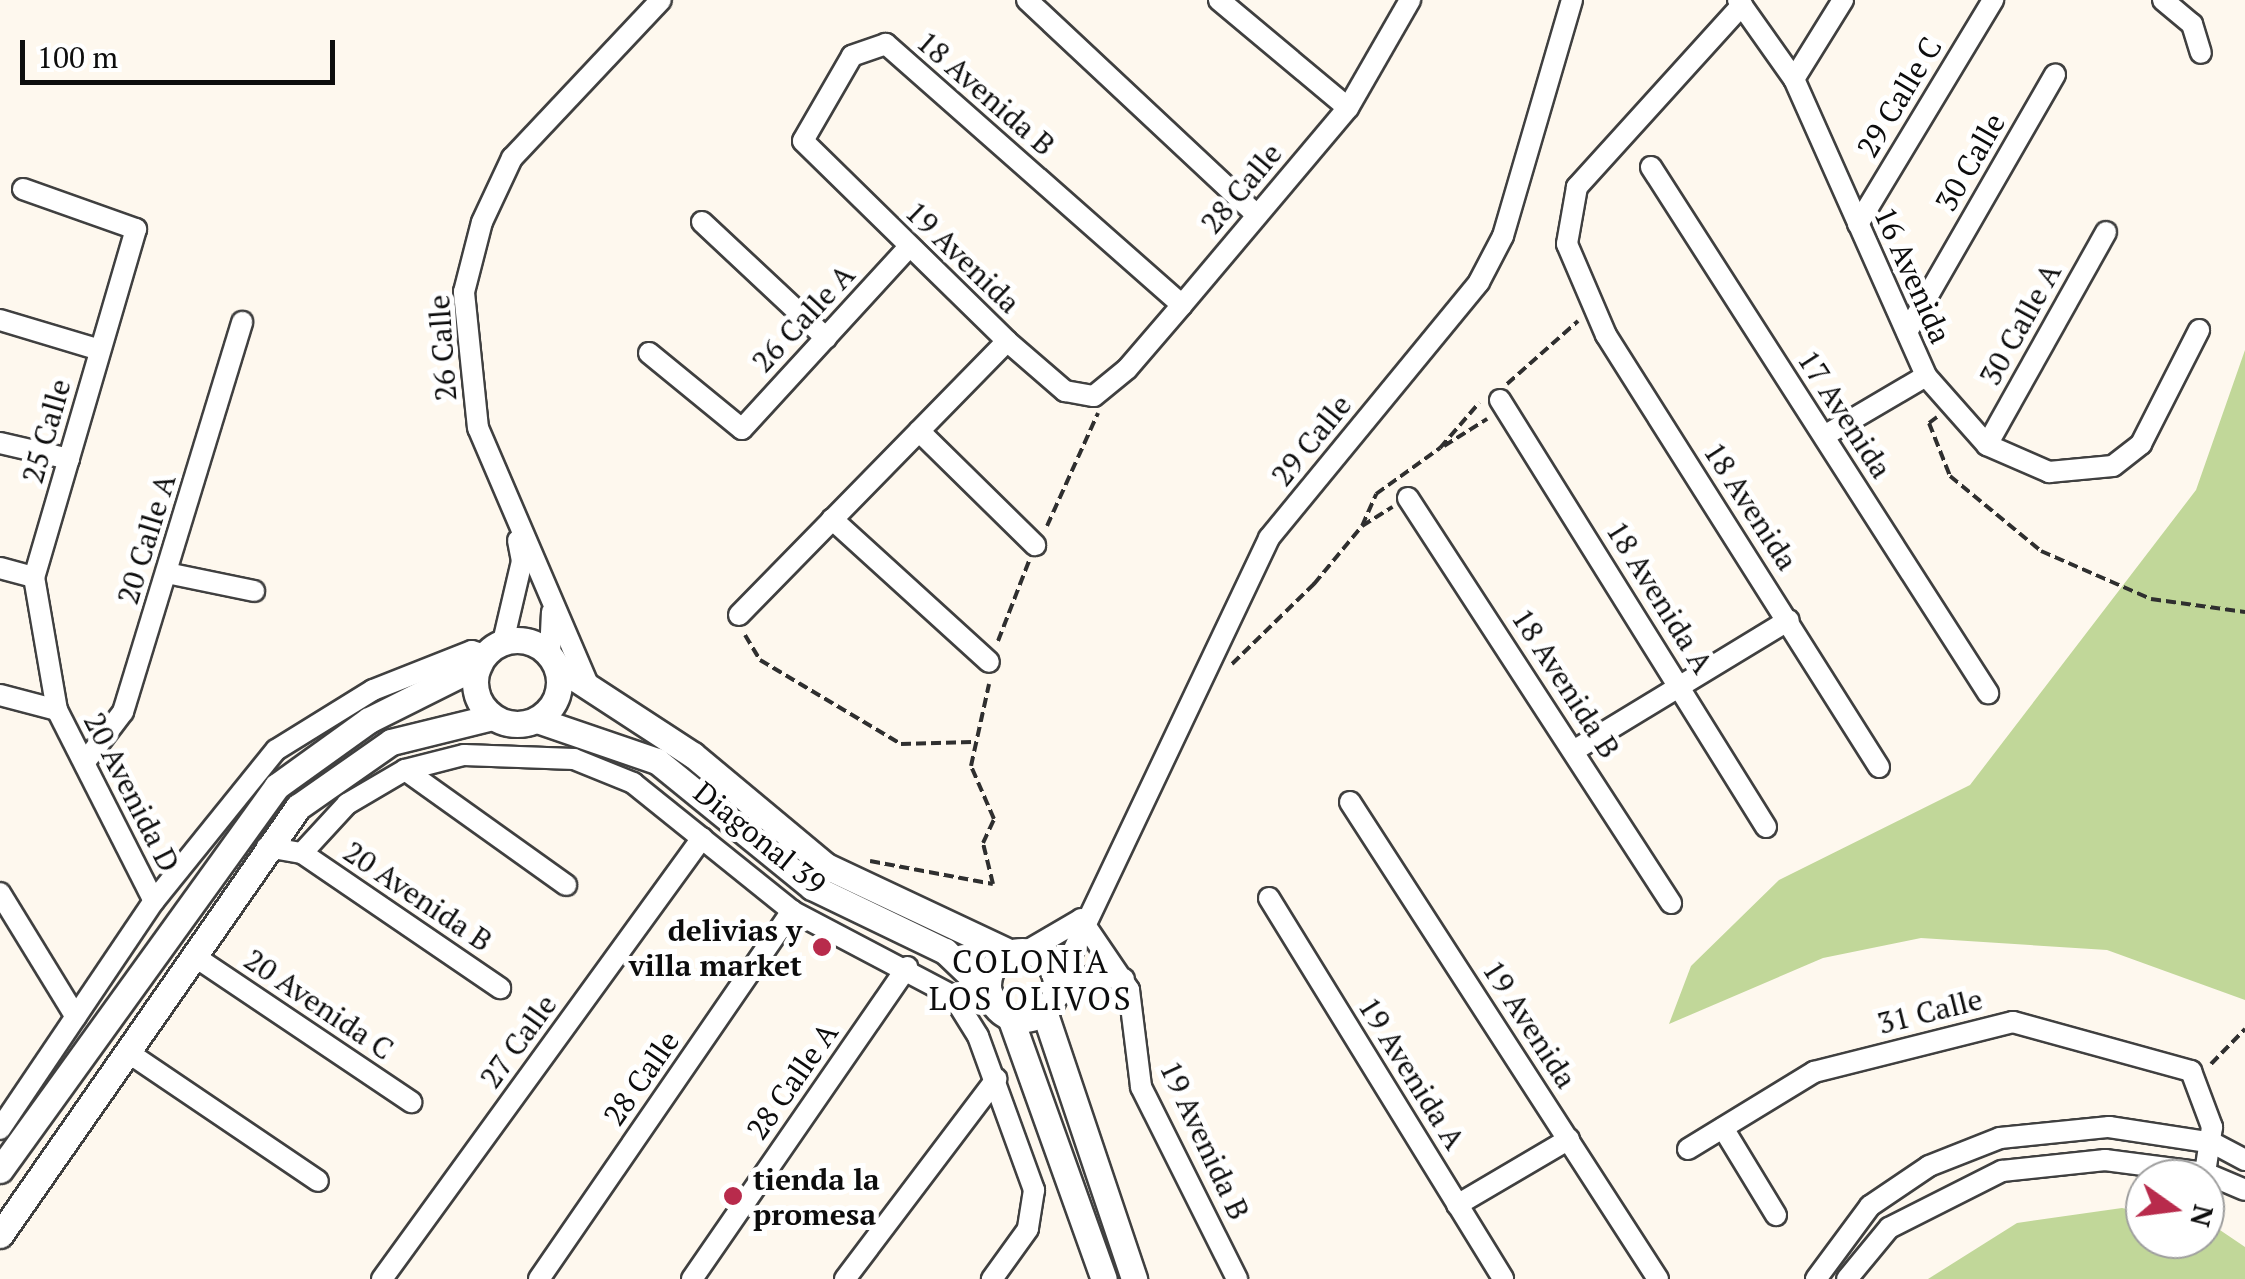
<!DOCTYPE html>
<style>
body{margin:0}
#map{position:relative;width:2245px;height:1279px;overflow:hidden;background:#fef8ee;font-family:"PT Serif",serif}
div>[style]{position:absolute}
.forest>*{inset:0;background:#c1d799}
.path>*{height:4px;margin-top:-2px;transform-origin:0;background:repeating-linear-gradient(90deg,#2f2f2f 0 10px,transparent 0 15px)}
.roads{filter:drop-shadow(2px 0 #404040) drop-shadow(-2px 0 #404040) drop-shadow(0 2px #404040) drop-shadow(0 -2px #404040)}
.minor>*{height:20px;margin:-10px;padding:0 10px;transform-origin:10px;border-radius:10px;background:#fff}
.tertiary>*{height:25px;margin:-12.5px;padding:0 12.5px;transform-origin:12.5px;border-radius:12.5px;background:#fff}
.tertiary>.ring{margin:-12.5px;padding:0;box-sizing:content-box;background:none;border:25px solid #fff;border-radius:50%}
.dots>*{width:28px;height:28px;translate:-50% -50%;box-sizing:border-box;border:5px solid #fff;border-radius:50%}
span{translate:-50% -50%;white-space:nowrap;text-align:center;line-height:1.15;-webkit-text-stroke:10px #fff;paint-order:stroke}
.street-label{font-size:30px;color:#0d0d0d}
.poi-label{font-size:30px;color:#0d0d0d;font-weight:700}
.right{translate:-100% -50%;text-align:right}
.left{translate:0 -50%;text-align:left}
.neighbourhood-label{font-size:32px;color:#0d0d0d;letter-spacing:2.5px}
.north{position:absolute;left:2125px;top:1159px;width:100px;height:100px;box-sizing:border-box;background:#fff;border:2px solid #9e9e9e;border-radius:50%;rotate:104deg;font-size:28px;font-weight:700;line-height:40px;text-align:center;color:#0d0d0d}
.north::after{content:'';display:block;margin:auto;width:35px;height:45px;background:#b82b4c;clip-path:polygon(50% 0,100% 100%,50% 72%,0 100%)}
.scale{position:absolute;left:20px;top:40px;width:315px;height:45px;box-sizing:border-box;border:5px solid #0d0d0d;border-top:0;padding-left:12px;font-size:30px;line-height:35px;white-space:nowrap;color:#0d0d0d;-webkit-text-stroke:8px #fff;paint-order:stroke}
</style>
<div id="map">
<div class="forest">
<div style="clip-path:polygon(2245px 350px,2245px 1000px,2107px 950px,1921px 938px,1823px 958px,1669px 1024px,1691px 966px,1779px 880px,1970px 785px,2196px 490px)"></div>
<div style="clip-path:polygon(2122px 1208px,2145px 1213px,2145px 1239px,2205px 1239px,2205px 1224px,2214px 1226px,2245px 1247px,2245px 1279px,1928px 1279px,2017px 1223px)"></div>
</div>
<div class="path">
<div style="left:1507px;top:384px;width:95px;rotate:-41.6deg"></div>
<div style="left:1937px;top:417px;width:10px;rotate:143deg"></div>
<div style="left:1929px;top:423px;width:57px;rotate:68.4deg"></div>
<div style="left:1950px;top:476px;width:118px;rotate:39.5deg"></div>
<div style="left:2041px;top:551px;width:120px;rotate:23.6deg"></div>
<div style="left:2151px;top:599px;width:95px;rotate:7.9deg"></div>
<div style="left:1444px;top:446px;width:51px;rotate:-32.1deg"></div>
<div style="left:1047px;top:526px;width:124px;rotate:-65.7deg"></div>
<div style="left:1362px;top:526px;width:36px;rotate:-32deg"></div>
<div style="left:745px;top:635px;width:29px;rotate:59deg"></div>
<div style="left:760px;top:660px;width:164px;rotate:30.8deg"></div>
<div style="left:901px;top:744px;width:71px;rotate:-1.6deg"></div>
<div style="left:998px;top:641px;width:86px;rotate:-68.8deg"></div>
<div style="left:1232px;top:664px;width:115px;rotate:-44.3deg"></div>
<div style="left:1314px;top:584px;width:75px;rotate:-50.4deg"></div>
<div style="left:1362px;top:526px;width:35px;rotate:-66deg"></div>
<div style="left:1376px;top:494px;width:79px;rotate:-35.7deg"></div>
<div style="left:1440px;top:448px;width:60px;rotate:-49.1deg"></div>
<div style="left:870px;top:861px;width:125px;rotate:10.6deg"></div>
<div style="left:993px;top:884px;width:42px;rotate:-103.7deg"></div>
<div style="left:983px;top:843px;width:26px;rotate:-65deg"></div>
<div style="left:994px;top:819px;width:58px;rotate:-113.5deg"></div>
<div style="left:971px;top:766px;width:84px;rotate:-77.6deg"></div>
<div style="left:2211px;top:1064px;width:49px;rotate:-45.8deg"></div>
</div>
<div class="roads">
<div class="minor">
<div style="left:1027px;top:0;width:315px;rotate:43.1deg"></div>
<div style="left:1219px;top:0;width:168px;rotate:39.9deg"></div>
<div style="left:1738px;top:0;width:97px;rotate:54.7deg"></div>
<div style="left:1794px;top:79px;width:325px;rotate:66deg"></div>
<div style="left:1926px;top:376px;width:92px;rotate:48.5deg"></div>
<div style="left:1987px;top:445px;width:68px;rotate:23.5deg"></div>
<div style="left:2049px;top:472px;width:64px;rotate:-5.4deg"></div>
<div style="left:2113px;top:466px;width:36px;rotate:-38deg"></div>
<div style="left:2141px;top:444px;width:128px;rotate:-63deg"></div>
<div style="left:2163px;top:0;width:38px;rotate:40deg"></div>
<div style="left:2192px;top:24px;width:30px;rotate:73deg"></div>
<div style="left:1742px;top:5px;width:246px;rotate:132.2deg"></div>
<div style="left:1577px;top:187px;width:58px;rotate:100deg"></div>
<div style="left:1567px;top:244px;width:99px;rotate:66.8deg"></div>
<div style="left:1606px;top:335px;width:511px;rotate:57.71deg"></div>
<div style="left:1794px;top:79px;width:93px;rotate:-58.2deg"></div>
<div style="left:1651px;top:167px;width:625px;rotate:57.35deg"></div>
<div style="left:23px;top:189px;width:120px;rotate:19.5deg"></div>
<div style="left:136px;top:229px;width:363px;rotate:106.3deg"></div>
<div style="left:34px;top:577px;width:135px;rotate:80.2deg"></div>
<div style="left:57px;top:710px;width:214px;rotate:63.1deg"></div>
<div style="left:702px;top:222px;width:170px;rotate:43.1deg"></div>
<div style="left:1858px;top:224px;width:262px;rotate:-58.9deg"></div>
<div style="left:1182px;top:305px;width:395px;rotate:-138.6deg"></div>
<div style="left:886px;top:44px;width:36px;rotate:161deg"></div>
<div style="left:852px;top:56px;width:98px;rotate:120deg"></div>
<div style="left:803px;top:141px;width:286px;rotate:44.4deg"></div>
<div style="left:1007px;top:341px;width:77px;rotate:40.8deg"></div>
<div style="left:1065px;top:391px;width:29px;rotate:10deg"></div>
<div style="left:1094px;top:396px;width:43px;rotate:-39.3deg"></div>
<div style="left:1127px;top:369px;width:84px;rotate:-49.3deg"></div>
<div style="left:1182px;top:305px;width:258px;rotate:-49.9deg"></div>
<div style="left:1348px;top:108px;width:125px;rotate:-60.1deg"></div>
<div style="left:0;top:320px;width:104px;rotate:16.7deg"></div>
<div style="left:1907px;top:332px;width:297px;rotate:-60.1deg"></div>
<div style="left:649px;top:353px;width:120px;rotate:39.3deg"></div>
<div style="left:742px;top:429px;width:247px;rotate:-47.5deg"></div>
<div style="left:1500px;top:400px;width:503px;rotate:58.08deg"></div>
<div style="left:919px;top:431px;width:163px;rotate:44.5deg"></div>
<div style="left:1824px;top:436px;width:118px;rotate:-30.5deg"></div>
<div style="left:0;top:443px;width:71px;rotate:13.1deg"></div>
<div style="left:1987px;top:445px;width:244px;rotate:-60.8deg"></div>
<div style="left:1408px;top:498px;width:483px;rotate:57deg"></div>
<div style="left:832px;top:519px;width:212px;rotate:42.3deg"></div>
<div style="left:0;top:568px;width:35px;rotate:15deg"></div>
<div style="left:167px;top:573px;width:89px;rotate:11.7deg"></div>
<div style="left:739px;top:615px;width:383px;rotate:-45.6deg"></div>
<div style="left:503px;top:642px;width:83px;rotate:-76.8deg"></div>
<div style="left:522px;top:561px;width:21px;rotate:-101deg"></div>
<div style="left:550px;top:654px;width:42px;rotate:-87.3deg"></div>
<div style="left:587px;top:682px;width:276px;rotate:-113.2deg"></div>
<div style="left:478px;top:428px;width:137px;rotate:-95.9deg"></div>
<div style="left:464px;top:292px;width:72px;rotate:-75.6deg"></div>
<div style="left:482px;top:222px;width:71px;rotate:-64.9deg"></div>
<div style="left:512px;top:158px;width:217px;rotate:-46.7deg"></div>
<div style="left:0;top:695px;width:59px;rotate:14.7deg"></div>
<div style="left:1575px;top:750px;width:250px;rotate:-31.3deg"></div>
<div style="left:85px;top:762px;width:63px;rotate:-52.8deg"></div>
<div style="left:123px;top:712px;width:408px;rotate:-73deg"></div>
<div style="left:405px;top:770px;width:198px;rotate:35.5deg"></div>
<div style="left:1350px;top:802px;width:568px;rotate:57.15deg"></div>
<div style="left:267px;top:847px;width:36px;rotate:10deg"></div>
<div style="left:302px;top:853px;width:240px;rotate:34.3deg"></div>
<div style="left:302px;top:853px;width:67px;rotate:-47.4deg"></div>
<div style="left:347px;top:804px;width:67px;rotate:-30.4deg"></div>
<div style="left:405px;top:770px;width:61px;rotate:-14.3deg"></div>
<div style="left:464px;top:755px;width:110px;rotate:2.1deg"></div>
<div style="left:574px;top:759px;width:64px;rotate:22.1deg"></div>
<div style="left:633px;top:783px;width:204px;rotate:38.8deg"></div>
<div style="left:792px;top:911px;width:182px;rotate:27.8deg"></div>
<div style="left:953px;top:996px;width:47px;rotate:58deg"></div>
<div style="left:978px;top:1036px;width:164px;rotate:70deg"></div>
<div style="left:1034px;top:1190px;width:39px;rotate:99deg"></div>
<div style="left:1028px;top:1229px;width:62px;rotate:125.8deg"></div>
<div style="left:0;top:893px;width:145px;rotate:58.5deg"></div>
<div style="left:1269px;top:898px;width:447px;rotate:58.4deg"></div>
<div style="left:1081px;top:919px;width:86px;rotate:55.9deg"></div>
<div style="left:1129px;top:990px;width:98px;rotate:82.9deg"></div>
<div style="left:1141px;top:1087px;width:215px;rotate:63.4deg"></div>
<div style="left:1027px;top:951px;width:61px;rotate:-30.3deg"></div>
<div style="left:194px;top:956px;width:262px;rotate:33.9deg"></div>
<div style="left:1056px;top:987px;width:497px;rotate:-64.6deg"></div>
<div style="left:1269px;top:538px;width:331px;rotate:-50.6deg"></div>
<div style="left:1479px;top:282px;width:52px;rotate:-62.4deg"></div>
<div style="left:1503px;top:236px;width:246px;rotate:-73.7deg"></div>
<div style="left:1052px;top:1000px;width:46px;rotate:-31.6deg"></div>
<div style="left:1091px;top:976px;width:33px;rotate:5deg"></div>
<div style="left:129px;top:1053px;width:228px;rotate:34.1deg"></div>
<div style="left:1723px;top:1128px;width:102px;rotate:58.7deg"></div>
<div style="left:0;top:1129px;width:275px;rotate:-56deg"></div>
<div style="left:154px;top:901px;width:194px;rotate:-51.1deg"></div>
<div style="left:276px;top:750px;width:114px;rotate:-31.7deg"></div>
<div style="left:373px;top:690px;width:106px;rotate:-21.5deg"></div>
<div style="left:472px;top:651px;width:13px;rotate:18deg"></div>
<div style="left:1688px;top:1149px;width:148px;rotate:-31.4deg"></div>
<div style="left:1814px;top:1072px;width:205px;rotate:-14.1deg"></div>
<div style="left:2013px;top:1022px;width:185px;rotate:15.4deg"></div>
<div style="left:2191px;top:1071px;width:60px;rotate:69.4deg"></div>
<div style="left:2212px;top:1127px;width:47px;rotate:98.7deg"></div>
<div style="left:1457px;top:1205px;width:130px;rotate:-30.5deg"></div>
<div style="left:382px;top:1279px;width:545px;rotate:-54.03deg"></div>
<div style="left:539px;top:1279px;width:447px;rotate:-55.5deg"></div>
<div style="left:692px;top:1279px;width:379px;rotate:-55.4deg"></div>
<div style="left:845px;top:1279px;width:251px;rotate:-52.9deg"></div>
<div style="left:1816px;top:1279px;width:91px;rotate:-53.5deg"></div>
<div style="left:1870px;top:1206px;width:71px;rotate:-34.1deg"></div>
<div style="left:1929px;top:1166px;width:76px;rotate:-21.5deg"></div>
<div style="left:2000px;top:1138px;width:110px;rotate:-5.8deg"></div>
<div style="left:2109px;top:1127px;width:105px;rotate:8.7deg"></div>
<div style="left:2213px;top:1143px;width:36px;rotate:28deg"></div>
<div style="left:1847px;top:1279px;width:66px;rotate:-50.5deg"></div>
<div style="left:1889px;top:1228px;width:127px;rotate:-26.8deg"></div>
<div style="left:2002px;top:1171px;width:104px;rotate:-6.1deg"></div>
<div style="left:2105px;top:1160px;width:101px;rotate:7.4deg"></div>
<div style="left:2205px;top:1173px;width:43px;rotate:23deg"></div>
</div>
<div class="tertiary">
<div class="ring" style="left:475px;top:640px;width:59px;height:59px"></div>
<div style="left:558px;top:667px;width:161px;rotate:33.1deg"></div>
<div style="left:693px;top:755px;width:173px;rotate:39.8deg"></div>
<div style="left:826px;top:866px;width:204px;rotate:25.2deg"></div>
<div style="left:537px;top:720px;width:127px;rotate:18.9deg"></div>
<div style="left:657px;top:761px;width:200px;rotate:39.1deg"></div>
<div style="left:812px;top:887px;width:148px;rotate:25.7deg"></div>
<div style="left:945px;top:951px;width:62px;rotate:43.7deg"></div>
<div class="ring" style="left:988px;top:951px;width:43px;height:43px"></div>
<div style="left:1044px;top:1011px;width:283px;rotate:71.4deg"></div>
<div style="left:1010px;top:1017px;width:278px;rotate:70.3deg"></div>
<div style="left:0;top:1170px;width:473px;rotate:-54.2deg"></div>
<div style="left:277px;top:786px;width:113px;rotate:-35.7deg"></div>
<div style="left:369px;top:720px;width:123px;rotate:-26.6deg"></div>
<div style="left:0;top:1235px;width:522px;rotate:-55.15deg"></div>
<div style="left:298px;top:807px;width:113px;rotate:-35deg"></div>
<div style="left:391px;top:742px;width:105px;rotate:-13.8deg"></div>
</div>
</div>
<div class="dots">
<div style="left:822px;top:947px;background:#b82b4c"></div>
<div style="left:733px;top:1196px;background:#b82b4c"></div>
</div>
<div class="street-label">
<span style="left:986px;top:93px;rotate:41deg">18 Avenida B</span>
<span style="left:1899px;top:97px;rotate:-59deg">29 Calle C</span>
<span style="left:1970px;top:162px;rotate:-60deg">30 Calle</span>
<span style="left:1241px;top:188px;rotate:-50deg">28 Calle</span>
<span style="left:963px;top:257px;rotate:44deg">19 Avenida</span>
<span style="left:1913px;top:275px;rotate:66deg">16 Avenida</span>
<span style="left:803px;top:318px;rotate:-47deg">26 Calle A</span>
<span style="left:2020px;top:324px;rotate:-61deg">30 Calle A</span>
<span style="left:442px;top:348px;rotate:-94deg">26 Calle</span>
<span style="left:1845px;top:414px;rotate:57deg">17 Avenida</span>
<span style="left:46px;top:431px;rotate:-74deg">25 Calle</span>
<span style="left:1311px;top:440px;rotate:-51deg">29 Calle</span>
<span style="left:1751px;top:506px;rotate:57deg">18 Avenida</span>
<span style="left:146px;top:539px;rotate:-73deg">20 Calle A</span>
<span style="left:1660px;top:597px;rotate:58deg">18 Avenida A</span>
<span style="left:1566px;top:683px;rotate:57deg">18 Avenida B</span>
<span style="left:132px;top:792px;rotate:63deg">20 Avenida D</span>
<span style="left:760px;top:838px;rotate:39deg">Diagonal 39</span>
<span style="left:418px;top:896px;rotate:34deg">20 Avenida B</span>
<span style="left:319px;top:1004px;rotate:34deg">20 Avenida C</span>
<span style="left:1930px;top:1011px;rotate:-14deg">31 Calle</span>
<span style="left:1530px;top:1024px;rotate:57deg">19 Avenida</span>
<span style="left:518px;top:1041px;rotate:-54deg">27 Calle</span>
<span style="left:1412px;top:1073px;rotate:58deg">19 Avenida A</span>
<span style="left:641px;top:1078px;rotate:-55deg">28 Calle</span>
<span style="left:792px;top:1081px;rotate:-55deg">28 Calle A</span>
<span style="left:1205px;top:1140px;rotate:65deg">19 Avenida B</span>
</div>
<div class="poi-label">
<span class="right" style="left:802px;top:947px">delivias y<br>villa market</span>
<span class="left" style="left:753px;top:1196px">tienda la<br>promesa</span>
</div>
<div class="neighbourhood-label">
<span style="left:1031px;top:980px">COLONIA<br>LOS OLIVOS</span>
</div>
<div class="north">N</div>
<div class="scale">100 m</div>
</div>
